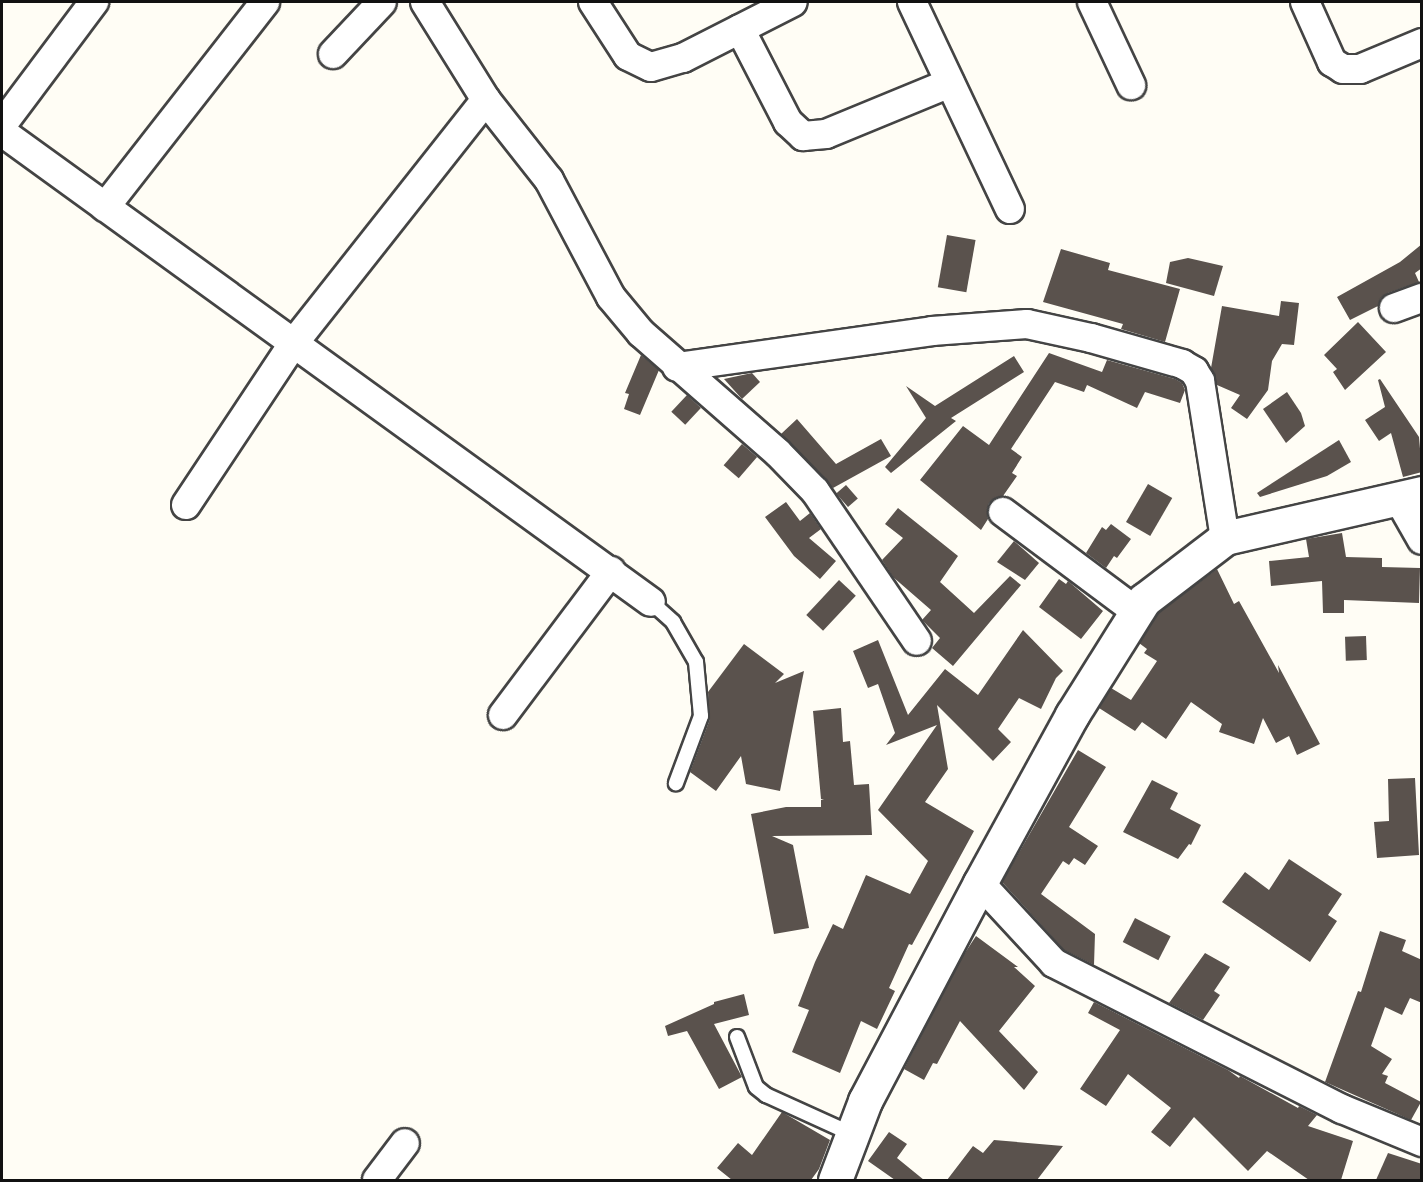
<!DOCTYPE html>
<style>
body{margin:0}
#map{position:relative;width:1423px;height:1182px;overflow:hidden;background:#fffdf5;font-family:"Libre Baskerville",serif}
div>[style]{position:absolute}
.building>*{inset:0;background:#5a524d;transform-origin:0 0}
.roads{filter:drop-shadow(2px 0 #444) drop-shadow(-2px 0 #444) drop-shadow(0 2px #444) drop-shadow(0 -2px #444)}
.service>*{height:14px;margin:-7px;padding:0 7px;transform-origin:7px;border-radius:7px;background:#fff}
.minor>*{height:28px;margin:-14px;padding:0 14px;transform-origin:14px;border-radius:14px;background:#fff}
.tertiary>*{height:33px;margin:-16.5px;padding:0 16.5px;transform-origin:16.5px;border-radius:16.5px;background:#fff}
span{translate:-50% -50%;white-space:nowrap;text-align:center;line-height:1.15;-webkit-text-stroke:6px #fff;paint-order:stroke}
.frame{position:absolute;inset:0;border:3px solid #111;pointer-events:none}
</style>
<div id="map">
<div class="building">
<div style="left:947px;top:235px;width:29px;height:53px;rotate:10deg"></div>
<div style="clip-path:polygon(1422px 244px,1422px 268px,1415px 273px,1419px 282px,1388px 293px,1381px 298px,1378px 306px,1350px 320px,1337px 297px,1400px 262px)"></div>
<div style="clip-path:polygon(1061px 249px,1110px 263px,1108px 270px,1180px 289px,1165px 342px,1121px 329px,1123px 324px,1043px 302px)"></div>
<div style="clip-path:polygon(1188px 258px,1223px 266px,1214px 296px,1166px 283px,1170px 262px)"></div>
<div style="clip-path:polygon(1281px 301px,1299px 303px,1294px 345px,1282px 344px,1272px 361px,1268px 390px,1247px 419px,1231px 408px,1240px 395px,1217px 385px,1211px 368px,1222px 306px,1279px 316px)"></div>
<div style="clip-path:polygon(1358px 322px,1386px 352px,1345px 390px,1333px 372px,1337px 369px,1324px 355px)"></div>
<div style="clip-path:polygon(1049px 353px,1102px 372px,1107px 360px,1175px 379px,1182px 383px,1185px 390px,1180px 403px,1145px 392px,1137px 408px,1087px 385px,1084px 392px,1055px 382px,1011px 449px,1022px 457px,1012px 473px,1017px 476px,1003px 496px,989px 503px,987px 511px,988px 519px,981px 530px,920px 480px,963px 426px,989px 445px)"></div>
<div style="clip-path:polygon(641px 355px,659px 370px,640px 415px,624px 409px,629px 394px,625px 393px)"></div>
<div style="clip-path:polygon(1014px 356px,1024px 372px,951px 418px,956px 421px,891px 473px,885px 467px,926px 418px,906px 386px,935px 406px)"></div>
<div style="clip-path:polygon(752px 373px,760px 382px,742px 399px,724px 379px)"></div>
<div style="clip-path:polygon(1380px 379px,1419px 437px,1422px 472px,1403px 477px,1391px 433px,1379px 441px,1365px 420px,1385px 407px,1378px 380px)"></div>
<div style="clip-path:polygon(1287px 392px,1301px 413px,1305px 426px,1286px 443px,1263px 409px)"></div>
<div style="left:687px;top:395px;width:19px;height:23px;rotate:43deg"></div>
<div style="clip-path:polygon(797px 419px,836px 464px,881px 439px,891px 456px,833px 488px,781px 434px)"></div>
<div style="clip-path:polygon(1339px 440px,1351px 462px,1327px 476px,1260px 497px,1257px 493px)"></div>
<div style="left:742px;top:444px;width:20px;height:28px;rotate:41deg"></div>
<div style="left:1148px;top:484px;width:28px;height:44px;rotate:30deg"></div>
<div style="left:846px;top:485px;width:18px;height:13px;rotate:49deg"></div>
<div style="clip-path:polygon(786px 502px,800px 521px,810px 513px,821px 529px,809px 538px,836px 561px,820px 579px,794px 556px,765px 517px)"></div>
<div style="clip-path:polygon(898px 508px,958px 556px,940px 582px,974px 613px,1010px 576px,1021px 585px,953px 666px,932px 648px,940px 638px,922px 620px,931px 610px,893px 577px,882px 560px,903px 538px,885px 524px)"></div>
<div style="clip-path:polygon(1111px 524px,1131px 539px,1117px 558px,1114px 556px,1106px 568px,1086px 553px,1102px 527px,1106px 530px)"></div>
<div style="clip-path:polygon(1342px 533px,1346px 557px,1382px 558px,1382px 567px,1420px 568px,1419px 603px,1344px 600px,1344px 613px,1323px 613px,1322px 581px,1271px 586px,1269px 561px,1309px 557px,1306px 539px)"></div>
<div style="clip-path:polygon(1014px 541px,1039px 563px,1025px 580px,997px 562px)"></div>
<div style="clip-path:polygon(1217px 569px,1234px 604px,1239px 601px,1279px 673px,1278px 665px,1320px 744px,1297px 755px,1289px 736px,1276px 743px,1263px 718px,1254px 744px,1219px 732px,1222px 724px,1191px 702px,1166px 739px,1142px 722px,1135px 731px,1099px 708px,1111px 688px,1131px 700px,1157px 661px,1144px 653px,1147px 649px,1139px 643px,1158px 613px)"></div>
<div style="clip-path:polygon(1059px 579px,1066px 584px,1068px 581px,1103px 611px,1081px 639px,1039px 607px)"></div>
<div style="left:839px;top:580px;width:23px;height:48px;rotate:43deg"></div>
<div style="clip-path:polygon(1023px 630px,1063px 671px,1056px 678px,1041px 709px,1019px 698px,998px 729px,1011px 742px,993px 761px,937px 705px,948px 769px,925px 802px,974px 831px,912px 945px,909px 944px,889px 988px,895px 991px,877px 1029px,861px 1021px,840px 1073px,792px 1052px,809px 1010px,798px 1006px,815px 962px,833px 924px,843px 929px,866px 875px,910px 894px,928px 861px,878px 810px,937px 725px,886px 745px,895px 733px,878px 684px,868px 688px,853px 651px,878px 640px,908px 715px,945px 669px,978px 695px)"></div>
<div style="left:1366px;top:636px;width:24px;height:21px;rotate:88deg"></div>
<div style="clip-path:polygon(744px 644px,784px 674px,775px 683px,804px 671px,780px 791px,746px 784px,741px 756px,716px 791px,690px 772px,710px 719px,708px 692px)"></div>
<div style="clip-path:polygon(841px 708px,843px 742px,850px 741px,854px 785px,869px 784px,872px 835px,772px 836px,793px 845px,809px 928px,774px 934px,751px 814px,786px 807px,821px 807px,821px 800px,824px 800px,821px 799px,813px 711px)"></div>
<div style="clip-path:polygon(1078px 750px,1106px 767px,1069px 827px,1098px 846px,1085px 865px,1074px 858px,1069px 865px,1063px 861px,1041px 894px,1095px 934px,1094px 965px,1064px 950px,1002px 882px)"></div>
<div style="clip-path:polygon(1415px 778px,1419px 855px,1377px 858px,1374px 822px,1389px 821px,1388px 779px)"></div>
<div style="clip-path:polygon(1152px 780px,1178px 793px,1170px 809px,1201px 825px,1191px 845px,1189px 844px,1178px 859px,1123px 832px)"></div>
<div style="clip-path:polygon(1289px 859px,1342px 894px,1328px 915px,1337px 921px,1310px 962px,1222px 902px,1245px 872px,1269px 890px)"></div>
<div style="left:1135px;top:918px;width:40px;height:27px;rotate:27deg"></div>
<div style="clip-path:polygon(1380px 931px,1406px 940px,1402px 951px,1422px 960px,1422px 1003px,1410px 998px,1402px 1015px,1385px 1007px,1371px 1046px,1392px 1059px,1382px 1074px,1388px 1076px,1385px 1083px,1421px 1102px,1411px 1120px,1325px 1082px,1358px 991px,1361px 992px)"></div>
<div style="clip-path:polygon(976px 936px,1018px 967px,1014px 967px,1035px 986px,999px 1031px,1038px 1072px,1024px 1090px,960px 1021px,937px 1064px,933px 1063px,924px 1080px,904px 1069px,961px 959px)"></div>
<div style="clip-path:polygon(1205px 953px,1230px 967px,1214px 991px,1220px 995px,1203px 1020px,1169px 1003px)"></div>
<div style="clip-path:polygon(744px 994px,749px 1015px,714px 1024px,742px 1077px,719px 1089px,687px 1031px,668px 1036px,665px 1026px,714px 1004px,714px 1002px)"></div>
<div style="clip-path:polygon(1094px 1002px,1228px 1070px,1239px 1078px,1240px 1076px,1298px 1108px,1299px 1106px,1317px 1115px,1308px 1126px,1353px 1141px,1341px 1180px,1309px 1180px,1267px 1151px,1248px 1171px,1194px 1117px,1170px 1147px,1151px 1132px,1171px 1108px,1128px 1074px,1106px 1106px,1080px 1089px,1120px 1030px,1088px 1013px)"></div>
<div style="clip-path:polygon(782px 1112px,830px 1140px,819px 1169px,811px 1180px,732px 1180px,717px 1168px,738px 1143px,752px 1155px)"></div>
<div style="clip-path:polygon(889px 1132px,907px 1144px,897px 1158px,924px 1180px,895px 1180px,868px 1161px)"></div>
<div style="clip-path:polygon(994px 1140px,1063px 1146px,1037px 1180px,947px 1180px,973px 1146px,983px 1153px)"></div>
<div style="clip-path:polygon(1388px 1153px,1422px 1164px,1422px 1180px,1376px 1180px)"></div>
</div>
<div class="roads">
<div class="service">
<div style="left:651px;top:602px;width:30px;rotate:42deg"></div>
<div style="left:673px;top:622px;width:46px;rotate:60.1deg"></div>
<div style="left:696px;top:662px;width:54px;rotate:84.7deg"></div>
<div style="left:701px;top:716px;width:72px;rotate:110.5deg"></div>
<div style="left:737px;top:1037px;width:53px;rotate:69.2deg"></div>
<div style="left:756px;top:1087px;width:13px;rotate:39deg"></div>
<div style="left:766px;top:1095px;width:94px;rotate:24.4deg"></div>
</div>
<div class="minor">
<div style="left:425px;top:2px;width:115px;rotate:58.1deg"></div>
<div style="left:486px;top:100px;width:102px;rotate:51.8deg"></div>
<div style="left:549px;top:180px;width:132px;rotate:62.1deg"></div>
<div style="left:611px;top:297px;width:47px;rotate:50.2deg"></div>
<div style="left:641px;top:333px;width:182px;rotate:41.2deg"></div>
<div style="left:778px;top:453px;width:53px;rotate:45.8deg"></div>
<div style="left:815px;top:491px;width:181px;rotate:55.8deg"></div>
<div style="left:593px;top:2px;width:64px;rotate:57.1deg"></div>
<div style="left:628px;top:56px;width:25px;rotate:26deg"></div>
<div style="left:651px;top:67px;width:33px;rotate:-16deg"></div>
<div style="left:683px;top:58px;width:123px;rotate:-27deg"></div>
<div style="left:912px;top:2px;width:229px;rotate:64.7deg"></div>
<div style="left:1092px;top:2px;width:92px;rotate:64.8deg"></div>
<div style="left:1305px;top:2px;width:66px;rotate:65.8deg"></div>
<div style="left:1332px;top:62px;width:13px;rotate:32deg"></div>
<div style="left:1343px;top:69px;width:17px"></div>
<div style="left:1360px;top:69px;width:67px;rotate:-22.8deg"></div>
<div style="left:740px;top:29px;width:105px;rotate:62.7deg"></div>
<div style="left:788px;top:122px;width:21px;rotate:43deg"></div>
<div style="left:803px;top:136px;width:23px;rotate:-5deg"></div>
<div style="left:826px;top:134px;width:134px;rotate:-22.4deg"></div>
<div style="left:333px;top:54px;width:71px;rotate:-46.7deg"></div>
<div style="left:2px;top:125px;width:154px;rotate:-53.2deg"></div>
<div style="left:2px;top:132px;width:801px;rotate:35.91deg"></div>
<div style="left:105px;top:207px;width:260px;rotate:-52deg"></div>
<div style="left:1394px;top:308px;width:30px;rotate:-20deg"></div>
<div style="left:677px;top:367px;width:258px;rotate:-8deg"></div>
<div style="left:932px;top:331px;width:95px;rotate:-4.2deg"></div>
<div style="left:1027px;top:324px;width:66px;rotate:12.3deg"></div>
<div style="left:1091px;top:338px;width:95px;rotate:15.9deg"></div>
<div style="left:1182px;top:364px;width:14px;rotate:30deg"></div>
<div style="left:1194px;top:371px;width:12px;rotate:59deg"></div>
<div style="left:1200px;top:381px;width:159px;rotate:81deg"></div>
<div style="left:1398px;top:498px;width:48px;rotate:60.3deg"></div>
<div style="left:186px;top:505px;width:193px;rotate:-56.4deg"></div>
<div style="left:293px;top:344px;width:311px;rotate:-51.7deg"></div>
<div style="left:1003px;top:512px;width:167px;rotate:36.7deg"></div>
<div style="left:503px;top:715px;width:180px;rotate:-53.1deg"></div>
<div style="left:980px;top:883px;width:109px;rotate:47.2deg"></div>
<div style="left:1054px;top:963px;width:323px;rotate:26.9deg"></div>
<div style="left:1342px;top:1109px;width:87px;rotate:22.4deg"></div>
<div style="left:377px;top:1180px;width:46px;rotate:-52.9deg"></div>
</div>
<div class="tertiary">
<div style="left:835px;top:1180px;width:85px;rotate:-69.2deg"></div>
<div style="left:865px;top:1101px;width:246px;rotate:-62.2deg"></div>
<div style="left:980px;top:883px;width:192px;rotate:-61.3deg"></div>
<div style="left:1072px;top:715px;width:136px;rotate:-57.9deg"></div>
<div style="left:1144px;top:600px;width:102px;rotate:-37.4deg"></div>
<div style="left:1225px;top:538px;width:202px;rotate:-12.9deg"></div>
</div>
</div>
<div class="frame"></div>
</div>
